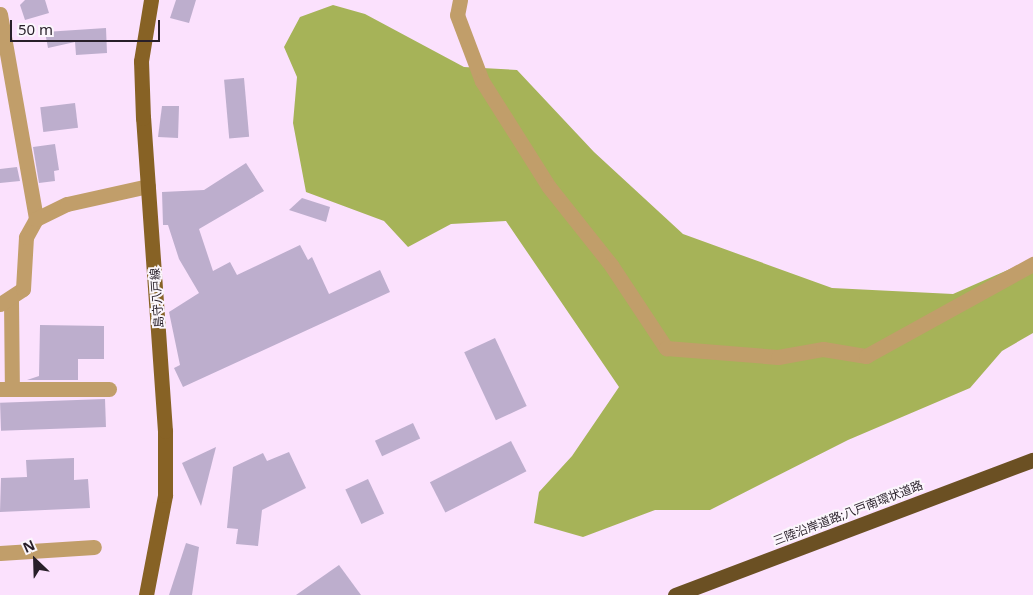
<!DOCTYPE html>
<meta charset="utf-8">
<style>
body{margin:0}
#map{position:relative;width:1033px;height:595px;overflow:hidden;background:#fbe1fd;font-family:"Noto Sans","Noto Sans JP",sans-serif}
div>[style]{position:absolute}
.forest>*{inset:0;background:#a6b358}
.building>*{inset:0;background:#bdaecd;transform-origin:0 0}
.minor>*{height:15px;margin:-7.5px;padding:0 7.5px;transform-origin:7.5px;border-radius:7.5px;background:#c19e6a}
.major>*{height:15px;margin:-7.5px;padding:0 7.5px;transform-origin:7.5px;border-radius:7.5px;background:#876225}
.highway>*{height:15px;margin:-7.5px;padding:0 7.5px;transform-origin:7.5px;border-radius:7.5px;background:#6b5023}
span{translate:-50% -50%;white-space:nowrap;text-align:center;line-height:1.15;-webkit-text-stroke:4px #fbf6fc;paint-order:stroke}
.street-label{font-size:12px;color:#281f29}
.north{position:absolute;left:10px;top:535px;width:50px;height:50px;-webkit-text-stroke:4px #fbf6fc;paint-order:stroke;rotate:336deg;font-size:14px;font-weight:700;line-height:20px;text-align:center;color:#281f29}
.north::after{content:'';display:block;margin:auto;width:18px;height:22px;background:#281f29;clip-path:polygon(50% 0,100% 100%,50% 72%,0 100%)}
.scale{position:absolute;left:10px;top:20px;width:150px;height:22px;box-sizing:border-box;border:2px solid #281f29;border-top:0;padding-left:6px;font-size:15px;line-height:18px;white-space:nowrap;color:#281f29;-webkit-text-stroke:4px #fbf6fc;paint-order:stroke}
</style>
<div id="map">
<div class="forest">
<div style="clip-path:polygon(333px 5px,365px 14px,464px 67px,517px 70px,594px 152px,683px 234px,832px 288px,953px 294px,1033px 259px,1033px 333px,1002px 351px,970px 388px,848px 440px,710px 510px,655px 510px,583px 537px,534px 523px,539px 492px,572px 456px,619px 387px,506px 221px,451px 224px,408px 247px,384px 221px,306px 192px,293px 123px,297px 77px,284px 47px,300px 17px)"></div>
</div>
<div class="building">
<div style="clip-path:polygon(25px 0,45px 0,49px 13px,25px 20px,20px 5px)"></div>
<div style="clip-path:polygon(176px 0,196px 0,189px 23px,170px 18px)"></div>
<div style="clip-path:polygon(106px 28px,107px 53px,76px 55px,75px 42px,48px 48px,45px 32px)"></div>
<div style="left:244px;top:78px;width:59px;height:20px;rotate:85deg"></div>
<div style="left:75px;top:103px;width:25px;height:35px;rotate:83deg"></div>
<div style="clip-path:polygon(162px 106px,179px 106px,178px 138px,158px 137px)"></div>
<div style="clip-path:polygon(55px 144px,59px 170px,54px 171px,55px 181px,39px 183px,33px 147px)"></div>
<div style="clip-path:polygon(246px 163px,264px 191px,199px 229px,213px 271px,230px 262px,237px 275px,300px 245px,308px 260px,312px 257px,329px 294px,380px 270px,390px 292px,183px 387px,174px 368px,180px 365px,169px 312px,199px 293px,179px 259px,168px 225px,163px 225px,162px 192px,204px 190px)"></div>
<div style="clip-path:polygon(17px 167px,20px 181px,0 183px,0 169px)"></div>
<div style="clip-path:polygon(302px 198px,330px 207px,326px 222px,289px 210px)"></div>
<div style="clip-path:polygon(40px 325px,104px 326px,104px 359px,78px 359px,78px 380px,27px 380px,39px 376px)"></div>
<div style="left:495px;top:338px;width:75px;height:34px;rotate:65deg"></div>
<div style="left:105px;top:399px;width:28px;height:105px;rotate:88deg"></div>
<div style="left:413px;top:423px;width:17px;height:42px;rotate:65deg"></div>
<div style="left:511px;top:441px;width:34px;height:91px;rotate:63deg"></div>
<div style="clip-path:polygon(216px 447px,201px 506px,182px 463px)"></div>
<div style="clip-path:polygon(289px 452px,306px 488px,262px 510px,258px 546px,236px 544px,238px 529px,227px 528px,233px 467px,263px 453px,267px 461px)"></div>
<div style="clip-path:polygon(74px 458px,74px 480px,88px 479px,90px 508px,0 512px,1px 478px,27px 477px,26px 460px)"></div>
<div style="left:368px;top:479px;width:38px;height:25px;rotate:65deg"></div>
<div style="clip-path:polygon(186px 543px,199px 547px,192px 595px,169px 595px)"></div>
<div style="clip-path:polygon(339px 565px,361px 595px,296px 595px)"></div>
</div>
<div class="minor">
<div style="left:460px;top:0;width:15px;rotate:101deg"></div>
<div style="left:457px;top:15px;width:71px;rotate:69.3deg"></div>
<div style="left:482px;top:81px;width:125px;rotate:57.7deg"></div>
<div style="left:549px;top:187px;width:100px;rotate:51.5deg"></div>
<div style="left:611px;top:265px;width:100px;rotate:56.5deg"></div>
<div style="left:666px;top:348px;width:112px;rotate:4.6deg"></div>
<div style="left:778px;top:357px;width:46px;rotate:-10.1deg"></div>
<div style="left:823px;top:349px;width:44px;rotate:9.2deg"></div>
<div style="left:866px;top:356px;width:191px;rotate:-28.9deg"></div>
<div style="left:0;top:14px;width:208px;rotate:80deg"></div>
<div style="left:11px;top:300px;width:89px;rotate:89.4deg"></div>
<div style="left:0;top:304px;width:27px;rotate:-33deg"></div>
<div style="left:23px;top:289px;width:52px;rotate:-86.7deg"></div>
<div style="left:26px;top:237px;width:21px;rotate:-61deg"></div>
<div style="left:36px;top:219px;width:34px;rotate:-26deg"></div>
<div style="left:67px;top:204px;width:83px;rotate:-12.5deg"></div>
<div style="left:0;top:389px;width:109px"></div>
<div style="left:0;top:553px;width:94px;rotate:-3.7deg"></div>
</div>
<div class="major">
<div style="left:146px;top:595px;width:102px;rotate:-79.2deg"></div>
<div style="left:165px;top:495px;width:64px;rotate:-90deg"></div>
<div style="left:165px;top:431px;width:314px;rotate:-94deg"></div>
<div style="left:143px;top:118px;width:57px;rotate:-92deg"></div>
<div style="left:141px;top:61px;width:62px;rotate:-80.7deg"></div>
</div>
<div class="highway">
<div style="left:675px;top:595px;width:383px;rotate:-20.7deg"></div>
</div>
<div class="street-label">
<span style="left:157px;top:298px;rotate:-94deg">島守八戸線</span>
<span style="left:848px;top:513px;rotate:-21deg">三陸沿岸道路;八戸南環状道路</span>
</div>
<div class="north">N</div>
<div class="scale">50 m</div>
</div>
